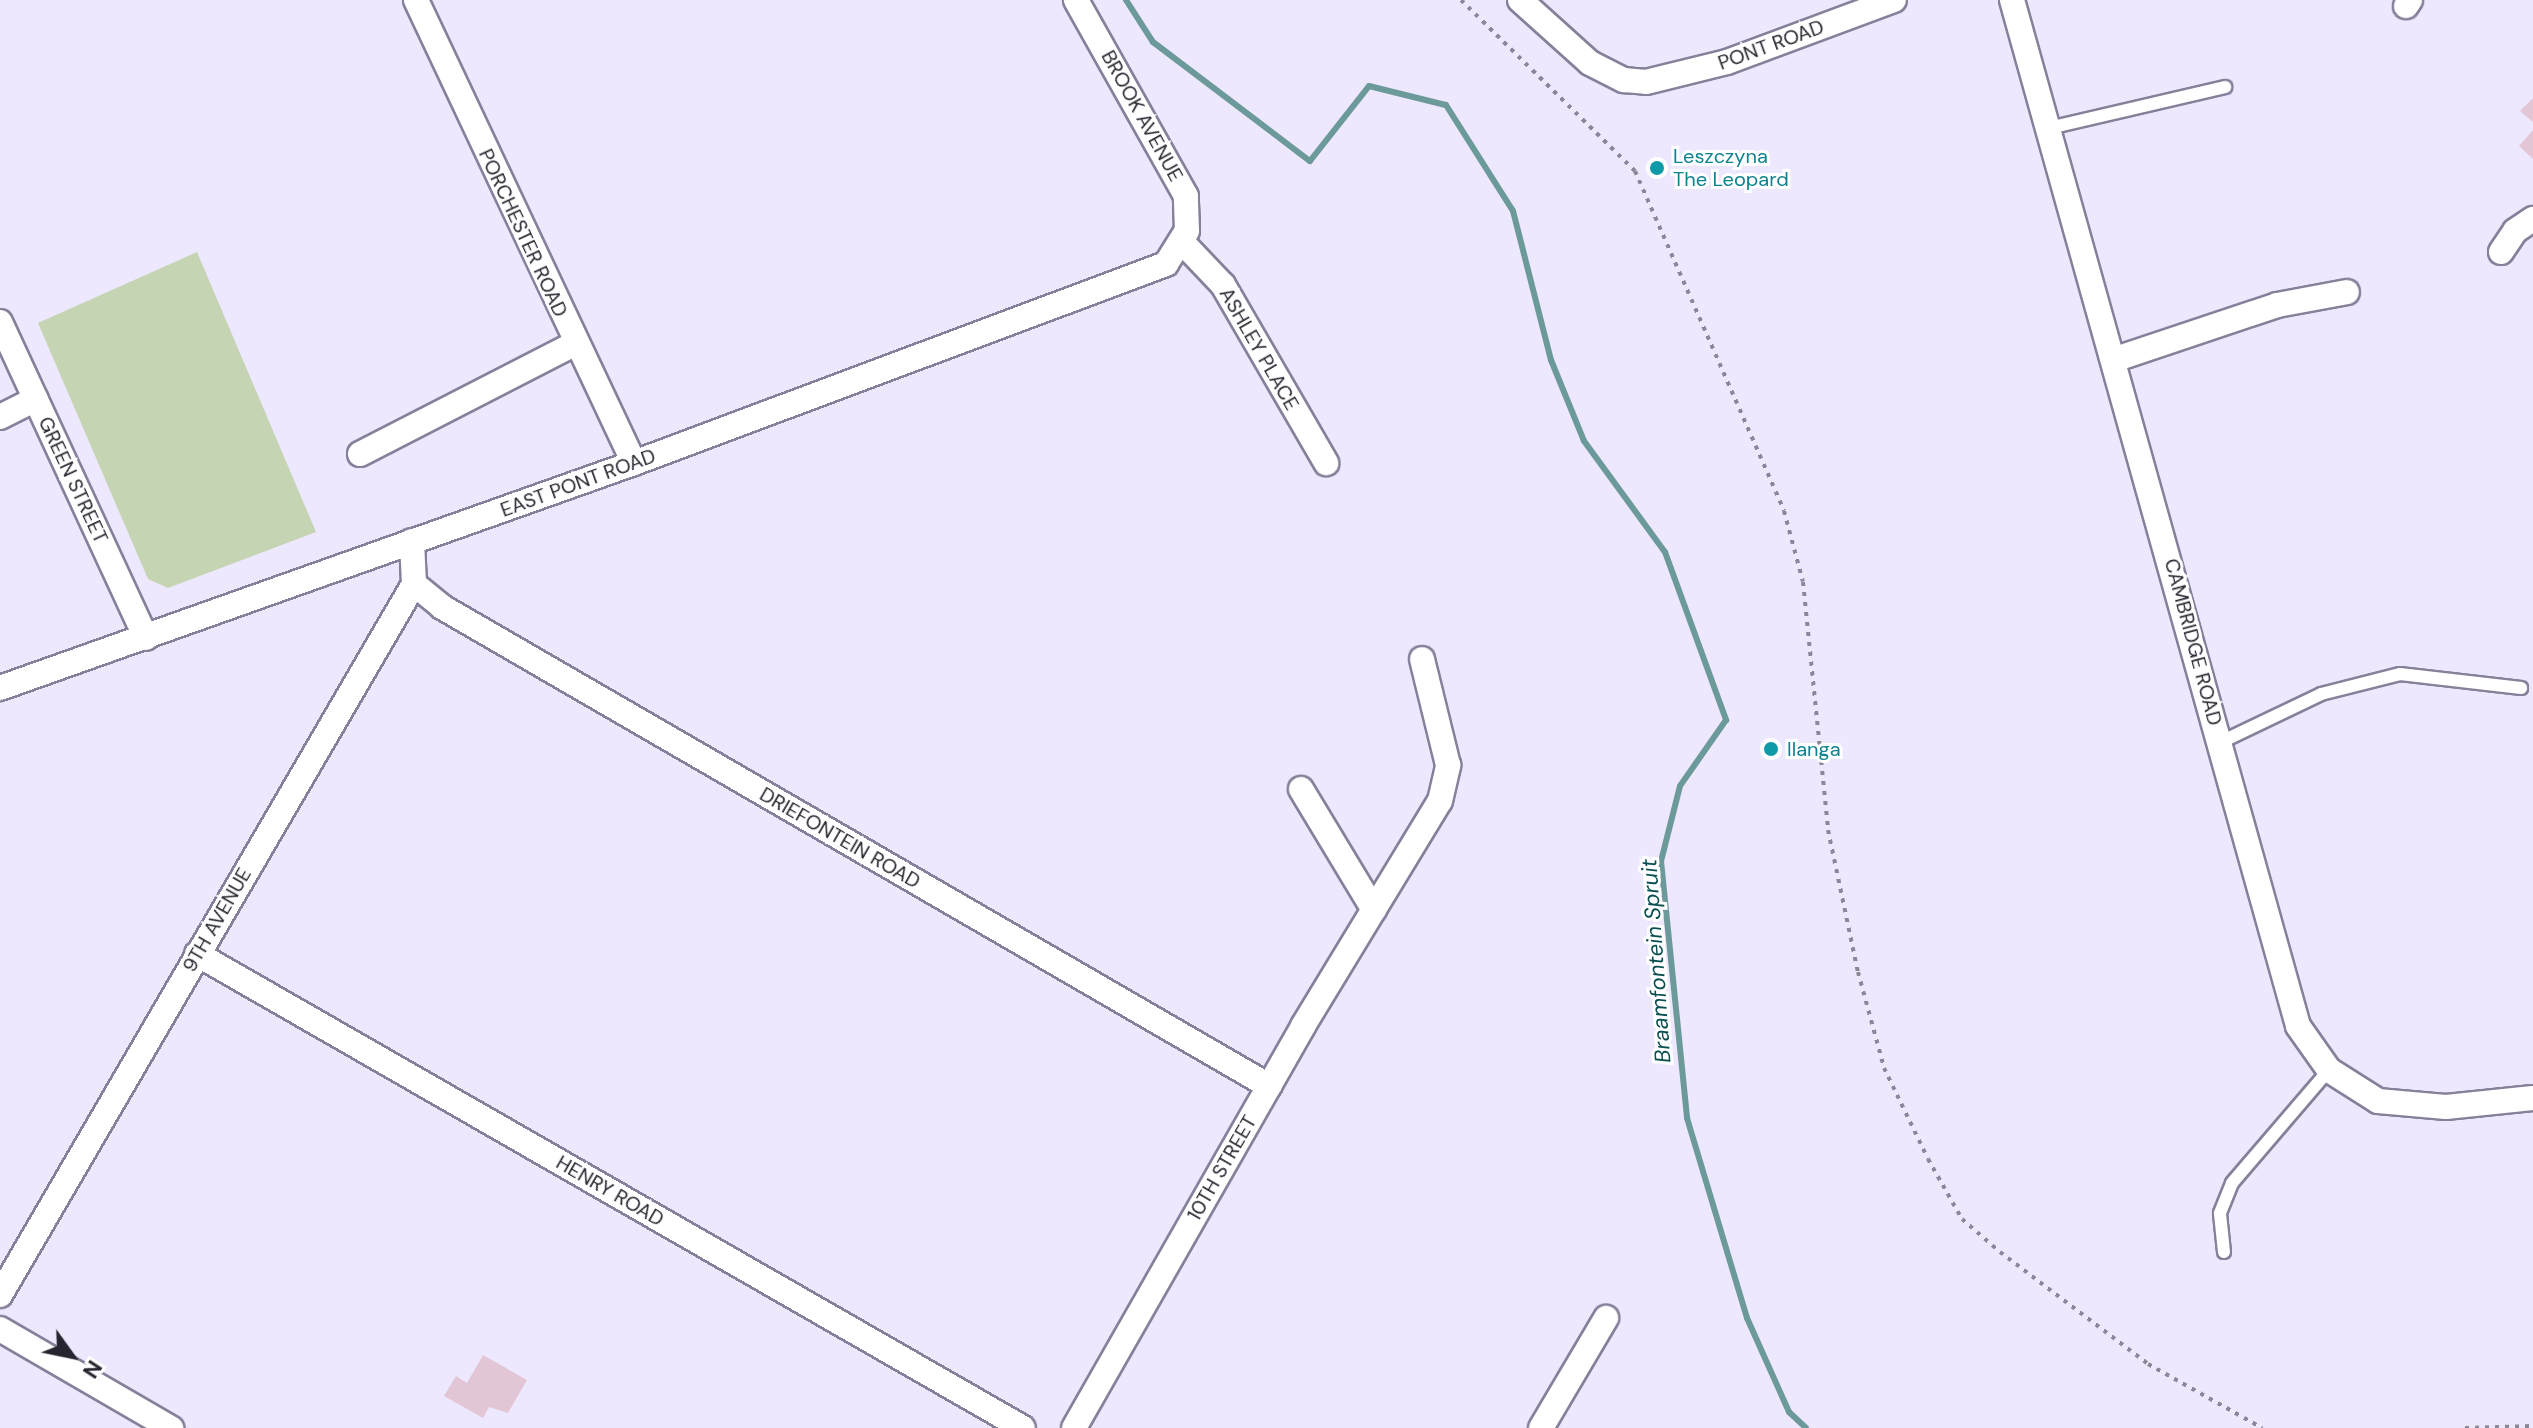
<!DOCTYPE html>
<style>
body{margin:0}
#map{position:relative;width:2533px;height:1428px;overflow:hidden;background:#ede8fe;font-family:"DM Sans",sans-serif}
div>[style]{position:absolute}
.green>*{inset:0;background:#c5d4b3}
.stream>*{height:6px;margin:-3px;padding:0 3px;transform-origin:3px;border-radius:3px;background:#6c9999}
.building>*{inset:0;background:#e3c6d5}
.path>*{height:4px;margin-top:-2px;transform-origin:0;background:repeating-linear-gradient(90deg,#8b8797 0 4px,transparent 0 10px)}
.roads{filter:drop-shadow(2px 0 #86809a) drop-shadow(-2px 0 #86809a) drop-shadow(0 2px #86809a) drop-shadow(0 -2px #86809a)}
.lane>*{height:12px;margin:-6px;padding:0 6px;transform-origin:6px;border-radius:6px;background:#fff}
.street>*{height:24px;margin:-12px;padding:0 12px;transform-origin:12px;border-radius:12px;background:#fff}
.dots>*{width:22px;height:22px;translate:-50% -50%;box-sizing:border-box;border:4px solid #fff;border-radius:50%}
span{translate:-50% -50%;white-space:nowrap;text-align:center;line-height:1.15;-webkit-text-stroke:6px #fff;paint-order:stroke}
.street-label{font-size:20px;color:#26242e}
.culture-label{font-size:20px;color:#0d838f}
.left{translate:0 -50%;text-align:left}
.water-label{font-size:22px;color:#0a4f50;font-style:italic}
.north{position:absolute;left:32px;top:1316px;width:80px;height:80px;-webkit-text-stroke:6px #fff;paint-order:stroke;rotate:123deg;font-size:22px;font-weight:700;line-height:32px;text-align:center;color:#26242e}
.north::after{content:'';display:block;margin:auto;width:28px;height:36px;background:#26242e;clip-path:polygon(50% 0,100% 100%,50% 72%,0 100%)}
</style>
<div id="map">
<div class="green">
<div style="clip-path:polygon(197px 252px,316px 532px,168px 588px,148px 579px,38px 323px)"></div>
</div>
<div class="stream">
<div style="left:1126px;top:0;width:50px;rotate:57.3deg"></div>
<div style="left:1153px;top:42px;width:197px;rotate:37.2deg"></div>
<div style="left:1310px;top:161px;width:95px;rotate:-51.8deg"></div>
<div style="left:1369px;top:86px;width:79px;rotate:13.9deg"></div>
<div style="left:1446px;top:105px;width:125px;rotate:57.7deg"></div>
<div style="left:1513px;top:211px;width:154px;rotate:75.7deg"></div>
<div style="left:1551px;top:360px;width:87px;rotate:67.8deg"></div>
<div style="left:1584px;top:441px;width:137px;rotate:53.9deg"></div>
<div style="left:1665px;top:552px;width:179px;rotate:70deg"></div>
<div style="left:1726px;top:720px;width:80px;rotate:124.9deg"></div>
<div style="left:1680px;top:786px;width:77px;rotate:104.2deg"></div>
<div style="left:1661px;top:861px;width:258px;rotate:84.2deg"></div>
<div style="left:1687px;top:1118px;width:209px;rotate:73.3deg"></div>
<div style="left:1747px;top:1318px;width:103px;rotate:65.9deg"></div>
<div style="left:1789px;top:1412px;width:23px;rotate:43deg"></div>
</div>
<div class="building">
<div style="clip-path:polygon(2533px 98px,2533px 122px,2520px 111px)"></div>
<div style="clip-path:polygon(2533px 130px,2533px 159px,2519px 146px)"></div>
<div style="clip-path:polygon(483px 1355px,527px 1380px,508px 1413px,489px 1407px,483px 1418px,444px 1396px,456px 1376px,467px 1383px)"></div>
</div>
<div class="path">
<div style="left:1461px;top:0;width:244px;rotate:44.5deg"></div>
<div style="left:1635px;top:171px;width:371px;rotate:66.3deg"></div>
<div style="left:1784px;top:511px;width:73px;rotate:75deg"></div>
<div style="left:1803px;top:582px;width:249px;rotate:84.2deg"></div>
<div style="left:1828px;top:830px;width:145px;rotate:78.1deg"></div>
<div style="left:1858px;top:972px;width:99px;rotate:74.8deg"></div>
<div style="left:1884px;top:1068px;width:101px;rotate:64.2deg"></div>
<div style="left:1928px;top:1159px;width:69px;rotate:60.5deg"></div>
<div style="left:1962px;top:1219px;width:50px;rotate:41deg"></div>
<div style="left:2000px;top:1252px;width:186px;rotate:37.1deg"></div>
<div style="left:2148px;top:1364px;width:131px;rotate:29.3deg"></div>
<div style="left:2465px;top:1428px;width:68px;rotate:-1.7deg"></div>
</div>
<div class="roads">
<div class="lane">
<div style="left:2049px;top:128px;width:181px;rotate:-13.1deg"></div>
<div style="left:2221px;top:742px;width:111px;rotate:-25.6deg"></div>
<div style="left:2321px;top:694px;width:81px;rotate:-14.2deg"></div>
<div style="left:2400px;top:674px;width:122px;rotate:6.6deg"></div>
<div style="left:2224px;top:1252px;width:39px;rotate:-96deg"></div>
<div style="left:2220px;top:1213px;width:32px;rotate:-68deg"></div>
<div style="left:2232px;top:1183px;width:149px;rotate:-49.4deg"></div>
</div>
<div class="street">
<div style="left:416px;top:0;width:512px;rotate:64.79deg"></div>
<div style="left:1520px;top:0;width:94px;rotate:42deg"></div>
<div style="left:1590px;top:63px;width:38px;rotate:27deg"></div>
<div style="left:1624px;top:80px;width:22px;rotate:5deg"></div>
<div style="left:1646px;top:82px;width:83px;rotate:-13.9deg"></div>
<div style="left:1727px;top:62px;width:178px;rotate:-20.4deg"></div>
<div style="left:2012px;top:0;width:1065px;rotate:74.42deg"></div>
<div style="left:2298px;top:1026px;width:54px;rotate:54.8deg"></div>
<div style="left:2329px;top:1070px;width:58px;rotate:32.3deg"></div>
<div style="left:2378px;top:1101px;width:68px;rotate:5deg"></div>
<div style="left:2446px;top:1107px;width:87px;rotate:-5.9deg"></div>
<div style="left:2406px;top:6px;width:7px;rotate:-56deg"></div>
<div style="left:1183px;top:243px;width:58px;rotate:46.4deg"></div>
<div style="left:1223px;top:285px;width:206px;rotate:59.9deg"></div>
<div style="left:2501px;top:252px;width:25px;rotate:-56deg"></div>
<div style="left:2515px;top:231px;width:22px;rotate:-34deg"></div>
<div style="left:0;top:322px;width:348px;rotate:65.2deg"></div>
<div style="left:2116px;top:359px;width:170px;rotate:-18.5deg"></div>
<div style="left:2277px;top:305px;width:71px;rotate:-10.5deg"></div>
<div style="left:0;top:417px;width:40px;rotate:-26.6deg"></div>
<div style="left:360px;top:454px;width:241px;rotate:-27.2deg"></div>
<div style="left:414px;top:584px;width:36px;rotate:39deg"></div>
<div style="left:442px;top:607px;width:956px;rotate:30.08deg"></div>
<div style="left:0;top:688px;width:673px;rotate:-19.54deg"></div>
<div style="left:634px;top:463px;width:568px;rotate:-20.51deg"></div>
<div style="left:1166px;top:264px;width:39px;rotate:-58deg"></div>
<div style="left:1187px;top:231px;width:35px;rotate:-92deg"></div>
<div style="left:1186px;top:196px;width:225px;rotate:-119.3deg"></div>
<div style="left:1301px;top:789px;width:141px;rotate:58.9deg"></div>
<div style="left:197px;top:954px;width:952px;rotate:29.85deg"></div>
<div style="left:0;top:1295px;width:823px;rotate:-59.79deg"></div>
<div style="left:414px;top:584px;width:43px;rotate:-92.7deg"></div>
<div style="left:0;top:1329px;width:198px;rotate:30.1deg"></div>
<div style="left:1074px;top:1428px;width:463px;rotate:-60.3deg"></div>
<div style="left:1303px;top:1026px;width:263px;rotate:-58.7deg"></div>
<div style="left:1440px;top:801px;width:37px;rotate:-77deg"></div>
<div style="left:1448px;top:765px;width:109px;rotate:-103.8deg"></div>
<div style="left:1541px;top:1428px;width:128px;rotate:-59.4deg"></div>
</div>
</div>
<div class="dots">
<div style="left:1657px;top:168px;background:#0f9aa8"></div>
<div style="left:1771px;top:749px;background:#0f9aa8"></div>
</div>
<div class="street-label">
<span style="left:1771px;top:45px;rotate:-20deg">PONT ROAD</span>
<span style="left:1142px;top:116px;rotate:61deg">BROOK AVENUE</span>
<span style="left:523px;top:233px;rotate:65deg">PORCHESTER ROAD</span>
<span style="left:1259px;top:349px;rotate:60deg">ASHLEY PLACE</span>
<span style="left:73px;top:480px;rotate:65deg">GREEN STREET</span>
<span style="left:578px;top:483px;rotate:-20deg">EAST PONT ROAD</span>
<span style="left:2193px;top:642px;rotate:75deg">CAMBRIDGE ROAD</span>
<span style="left:840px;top:838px;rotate:30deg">DRIEFONTEIN ROAD</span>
<span style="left:217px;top:920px;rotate:-60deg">9TH AVENUE</span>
<span style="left:1222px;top:1168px;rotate:-60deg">10TH STREET</span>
<span style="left:610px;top:1191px;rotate:30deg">HENRY ROAD</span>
</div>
<div class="culture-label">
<span class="left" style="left:1673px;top:168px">Leszczyna<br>The Leopard</span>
<span class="left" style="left:1787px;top:749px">Ilanga</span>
</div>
<div class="water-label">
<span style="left:1656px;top:961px;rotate:-94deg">Braamfontein Spruit</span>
</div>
<div class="north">N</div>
</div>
